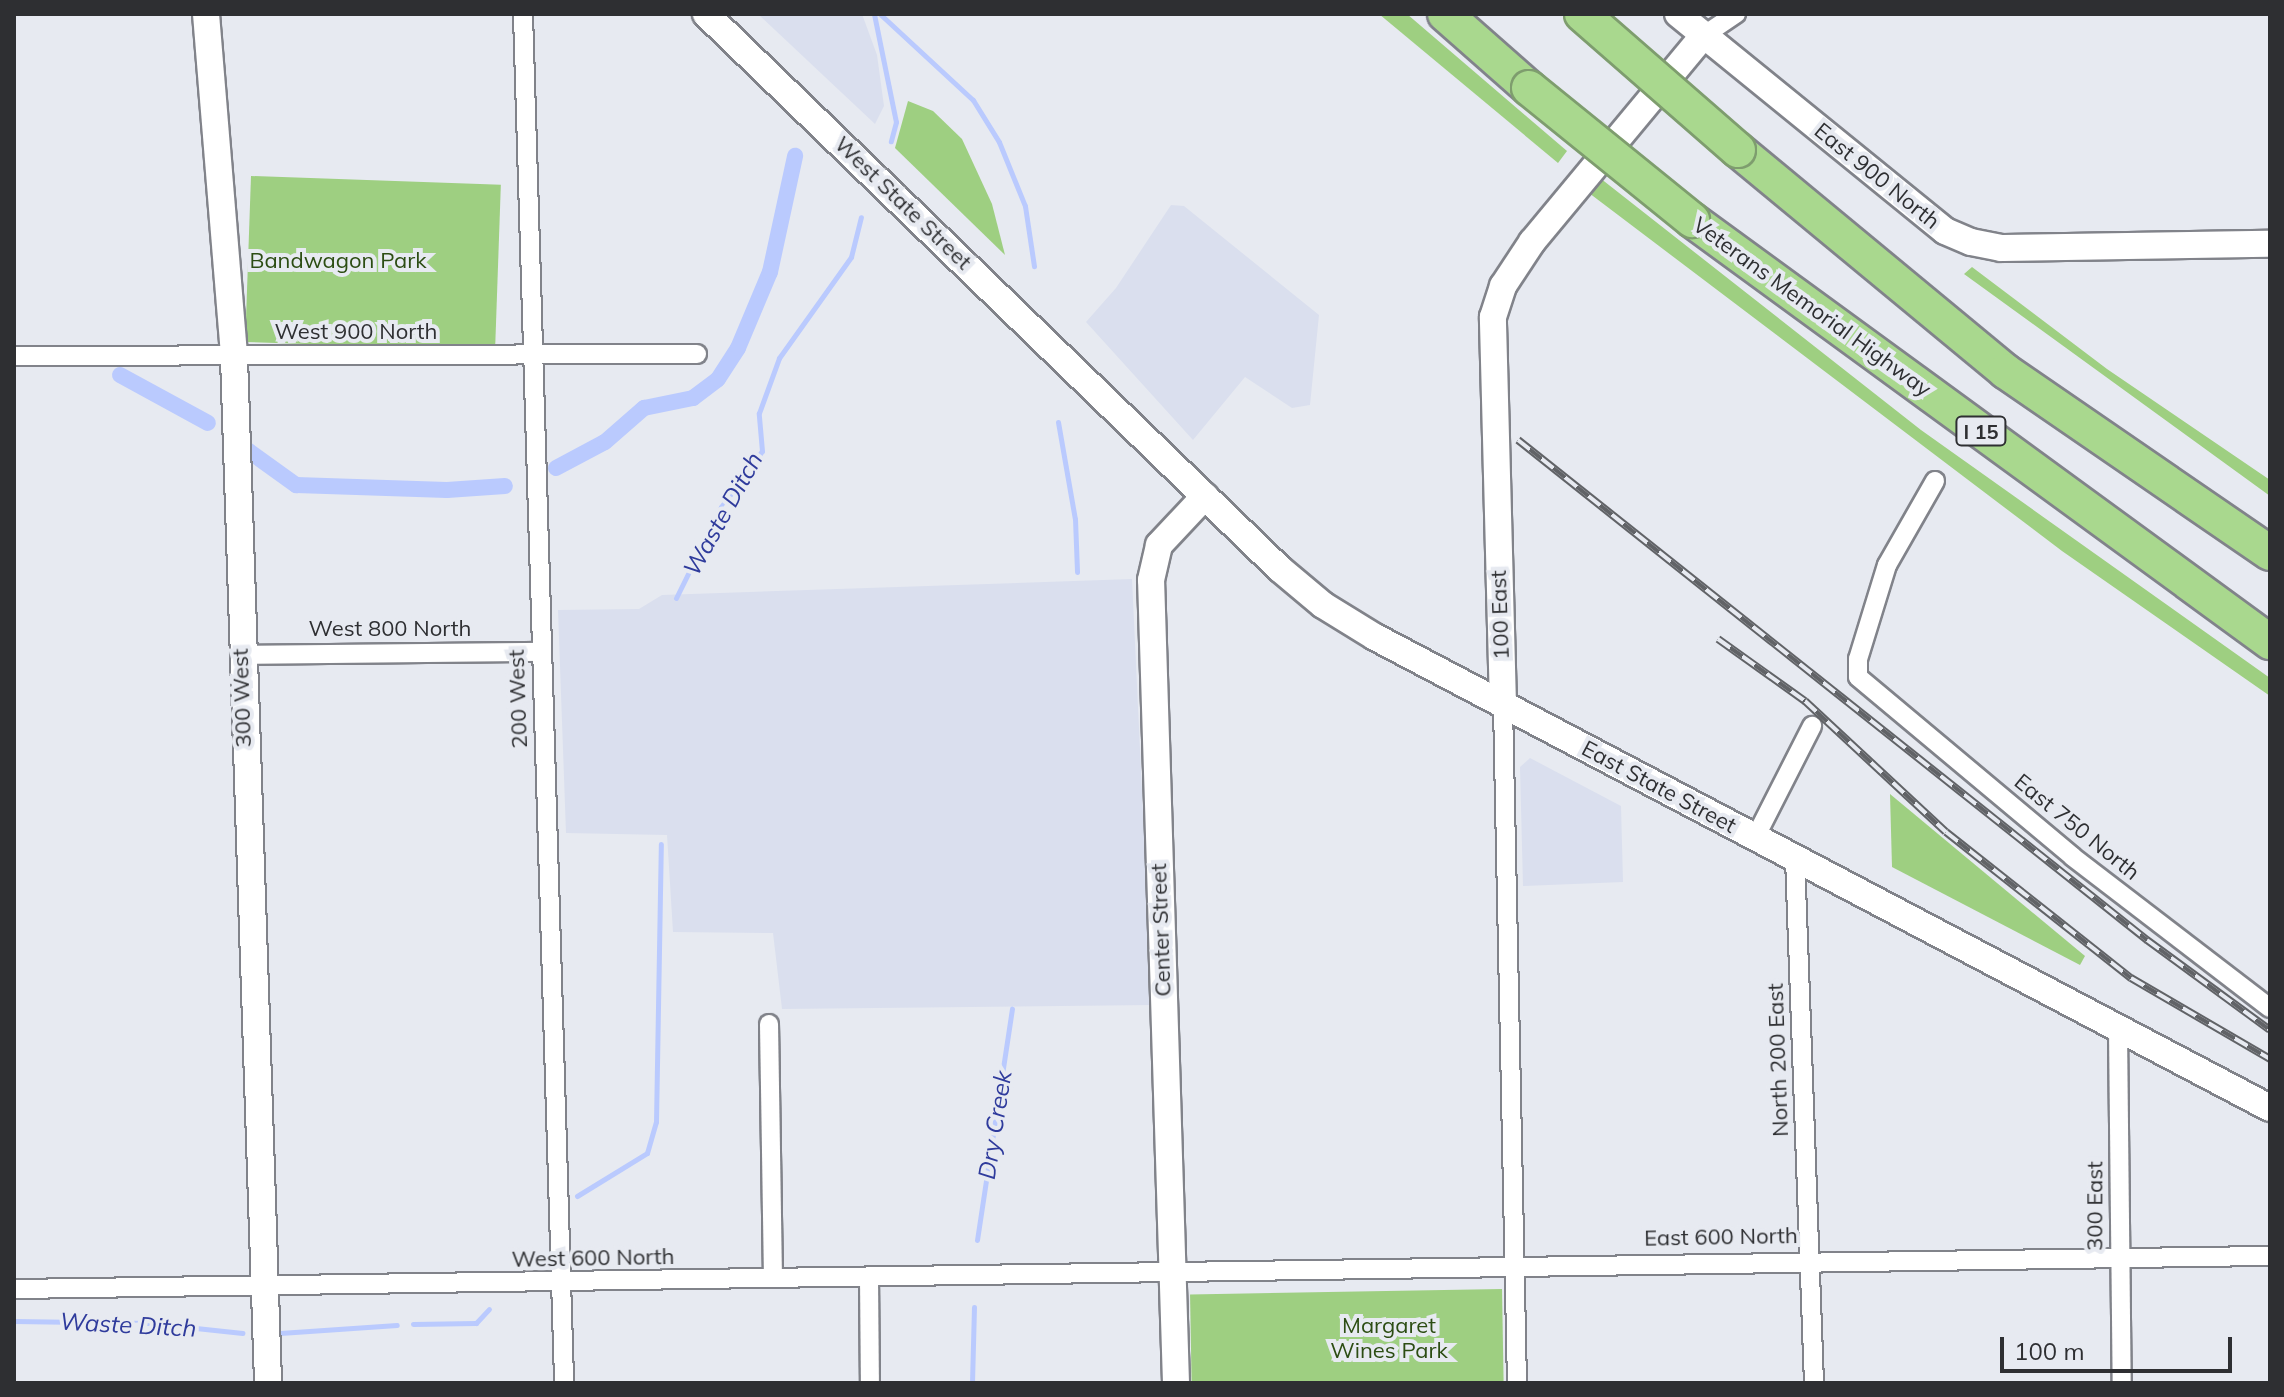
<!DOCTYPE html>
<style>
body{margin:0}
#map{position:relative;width:2284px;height:1397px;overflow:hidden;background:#e7eaf1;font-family:Mulish,sans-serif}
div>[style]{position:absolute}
.built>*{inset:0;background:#dadfee}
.green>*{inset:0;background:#9ecf81;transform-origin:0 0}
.stream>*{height:5px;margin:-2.5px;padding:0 2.5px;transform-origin:2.5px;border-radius:2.5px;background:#bacafe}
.canal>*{height:16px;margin:-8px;padding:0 8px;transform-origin:8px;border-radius:8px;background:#bacafe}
.roads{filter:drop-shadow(2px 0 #81838a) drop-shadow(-2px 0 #81838a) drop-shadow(0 2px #81838a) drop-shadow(0 -2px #81838a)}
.street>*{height:18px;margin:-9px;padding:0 9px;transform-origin:9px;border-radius:9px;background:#fff}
.secondary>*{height:26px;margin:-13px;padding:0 13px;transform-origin:13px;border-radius:13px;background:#fff}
.highway>*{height:34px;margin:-17px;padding:0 17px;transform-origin:17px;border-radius:17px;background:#a9d88e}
.rail>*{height:8px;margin-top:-4px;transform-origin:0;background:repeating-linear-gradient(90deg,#e7eaf1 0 15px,#616367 0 30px);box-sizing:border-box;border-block:2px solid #616367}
.bridges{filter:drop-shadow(2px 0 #7e9d6e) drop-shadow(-2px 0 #7e9d6e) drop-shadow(0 2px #7e9d6e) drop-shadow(0 -2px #7e9d6e)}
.highway-bridge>*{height:34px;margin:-17px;padding:0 17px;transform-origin:17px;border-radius:17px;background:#a9d88e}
span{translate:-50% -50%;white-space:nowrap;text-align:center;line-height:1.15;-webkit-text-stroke:8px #e7eaf1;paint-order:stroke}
.shield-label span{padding:2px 6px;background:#e7eaf1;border:2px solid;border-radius:6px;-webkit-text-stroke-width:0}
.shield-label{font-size:20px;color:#2e2f32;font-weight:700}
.street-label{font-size:22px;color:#2e2f32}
.park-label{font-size:22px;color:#2c4d13}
.water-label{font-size:24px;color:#2f3b9c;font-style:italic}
.frame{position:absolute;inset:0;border:16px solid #2e2f32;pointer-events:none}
.scale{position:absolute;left:2000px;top:1337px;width:232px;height:36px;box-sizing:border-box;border:4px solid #2e2f32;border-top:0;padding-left:10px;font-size:24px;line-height:28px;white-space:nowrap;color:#2e2f32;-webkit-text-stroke:6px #e7eaf1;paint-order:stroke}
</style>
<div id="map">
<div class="built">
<div style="clip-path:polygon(758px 14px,862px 14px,877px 55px,884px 106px,875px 124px)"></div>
<div style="clip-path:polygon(1171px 205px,1184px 206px,1319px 315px,1310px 405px,1292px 408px,1245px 377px,1193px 440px,1086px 322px,1116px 288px)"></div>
<div style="clip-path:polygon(1132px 579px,1152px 1005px,782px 1009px,773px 933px,673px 932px,667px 835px,566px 833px,558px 610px,639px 609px,662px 595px)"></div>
<div style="clip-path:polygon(1530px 758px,1621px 806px,1623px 882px,1523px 886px,1520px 767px)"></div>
</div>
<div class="green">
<div style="clip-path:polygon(1379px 14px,1407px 14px,1567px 151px,1558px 163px)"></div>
<div style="clip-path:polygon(908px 101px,933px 111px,962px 139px,992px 204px,1005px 255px,895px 148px)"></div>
<div style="left:251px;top:176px;width:250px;height:166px;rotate:2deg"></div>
<div style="clip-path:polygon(1600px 178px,1921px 430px,2270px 678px,2270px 696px,2062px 551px,1589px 193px)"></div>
<div style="clip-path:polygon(1972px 267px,2107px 369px,2270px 480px,2270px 496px,1964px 274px)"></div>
<div style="clip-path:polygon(1890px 794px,2085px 956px,2080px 965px,1892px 867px)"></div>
<div style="left:1502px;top:1289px;width:94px;height:312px;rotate:89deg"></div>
</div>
<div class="stream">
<div style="left:874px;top:14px;width:110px;rotate:78.5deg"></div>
<div style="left:896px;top:122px;width:20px;rotate:105deg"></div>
<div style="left:880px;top:14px;width:127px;rotate:42.8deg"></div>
<div style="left:973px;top:100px;width:49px;rotate:58.2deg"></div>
<div style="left:999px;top:142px;width:69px;rotate:67.9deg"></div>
<div style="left:1025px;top:206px;width:61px;rotate:81.5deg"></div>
<div style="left:1058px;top:422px;width:98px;rotate:80.1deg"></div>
<div style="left:1075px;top:519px;width:53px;rotate:87.8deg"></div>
<div style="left:676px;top:598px;width:102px;rotate:-63.7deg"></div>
<div style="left:721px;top:507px;width:69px;rotate:-53.8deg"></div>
<div style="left:762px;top:451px;width:38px;rotate:-95deg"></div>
<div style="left:759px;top:413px;width:59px;rotate:-70deg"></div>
<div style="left:779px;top:358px;width:124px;rotate:-54.5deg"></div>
<div style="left:851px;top:257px;width:41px;rotate:-76deg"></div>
<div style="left:577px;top:1196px;width:82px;rotate:-31.6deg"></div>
<div style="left:647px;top:1153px;width:32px;rotate:-74deg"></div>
<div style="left:656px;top:1122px;width:278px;rotate:-89deg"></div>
<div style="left:977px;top:1240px;width:234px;rotate:-81.4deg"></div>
<div style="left:14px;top:1321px;width:135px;rotate:0.8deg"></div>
<div style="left:149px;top:1323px;width:94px;rotate:6.1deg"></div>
<div style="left:413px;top:1324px;width:63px;rotate:-0.9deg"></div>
<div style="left:476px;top:1323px;width:19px;rotate:-47deg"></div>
<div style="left:280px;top:1333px;width:117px;rotate:-3.9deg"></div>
<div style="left:972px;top:1383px;width:76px;rotate:-88.5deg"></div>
</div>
<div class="canal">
<div style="left:120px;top:375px;width:100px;rotate:28.6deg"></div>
<div style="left:246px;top:449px;width:62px;rotate:35.8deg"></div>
<div style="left:296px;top:485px;width:151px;rotate:1.9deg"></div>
<div style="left:447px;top:490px;width:58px;rotate:-3.9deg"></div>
<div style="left:556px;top:468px;width:55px;rotate:-28deg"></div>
<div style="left:605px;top:442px;width:52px;rotate:-41.1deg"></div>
<div style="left:644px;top:408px;width:50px;rotate:-11.5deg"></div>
<div style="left:693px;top:398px;width:31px;rotate:-37deg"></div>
<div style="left:718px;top:379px;width:37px;rotate:-57deg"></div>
<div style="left:738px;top:348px;width:82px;rotate:-67.2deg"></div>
<div style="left:770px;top:272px;width:119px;rotate:-77.8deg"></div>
</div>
<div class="roads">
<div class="street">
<div style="left:523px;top:14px;width:1370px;rotate:88.28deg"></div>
<div style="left:1703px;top:36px;width:40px;rotate:-34deg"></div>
<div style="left:14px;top:356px;width:683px;rotate:-0.17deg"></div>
<div style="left:1935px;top:481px;width:97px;rotate:119.7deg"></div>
<div style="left:1887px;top:565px;width:98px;rotate:107.1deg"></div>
<div style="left:1858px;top:659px;width:18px;rotate:90deg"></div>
<div style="left:1858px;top:677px;width:280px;rotate:39.9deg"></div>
<div style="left:2073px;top:857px;width:248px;rotate:37.5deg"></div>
<div style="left:240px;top:655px;width:300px;rotate:-0.6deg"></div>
<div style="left:1503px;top:705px;width:678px;rotate:88.82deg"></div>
<div style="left:1755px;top:838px;width:126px;rotate:-63deg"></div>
<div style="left:1795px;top:858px;width:525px;rotate:87.93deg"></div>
<div style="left:769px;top:1024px;width:254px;rotate:89.1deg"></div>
<div style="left:2118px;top:1030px;width:353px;rotate:89.4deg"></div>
<div style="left:869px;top:1277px;width:106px;rotate:89.5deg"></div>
<div style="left:14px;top:1289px;width:2256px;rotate:-0.84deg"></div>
</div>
<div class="secondary">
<div style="left:206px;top:14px;width:344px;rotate:85.3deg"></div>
<div style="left:234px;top:357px;width:1027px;rotate:88.1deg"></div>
<div style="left:706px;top:14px;width:798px;rotate:44.04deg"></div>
<div style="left:1280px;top:569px;width:56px;rotate:39.9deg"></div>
<div style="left:1323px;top:605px;width:61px;rotate:31.6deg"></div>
<div style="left:1375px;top:637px;width:1011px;rotate:27.76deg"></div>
<div style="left:1678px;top:14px;width:344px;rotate:39.1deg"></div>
<div style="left:1945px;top:231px;width:28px;rotate:23deg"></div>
<div style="left:1971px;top:242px;width:31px;rotate:11deg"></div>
<div style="left:2001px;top:248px;width:269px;rotate:-0.9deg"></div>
<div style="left:1503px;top:705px;width:388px;rotate:-91.5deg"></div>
<div style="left:1493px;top:317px;width:33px;rotate:-72deg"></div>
<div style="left:1503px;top:286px;width:53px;rotate:-56.6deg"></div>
<div style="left:1532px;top:242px;width:268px;rotate:-50.3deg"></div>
<div style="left:1176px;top:1383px;width:803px;rotate:-91.78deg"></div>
<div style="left:1151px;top:580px;width:36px;rotate:-77deg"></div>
<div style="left:1159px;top:545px;width:67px;rotate:-46.8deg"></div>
</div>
<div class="highway">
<div style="left:1445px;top:14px;width:112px;rotate:41.4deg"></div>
<div style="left:1738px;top:150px;width:347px;rotate:39.6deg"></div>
<div style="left:2005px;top:371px;width:321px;rotate:34.5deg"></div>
<div style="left:1692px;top:220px;width:716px;rotate:36.13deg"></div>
</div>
</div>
<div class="rail">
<div style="left:1518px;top:440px;width:804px;rotate:38.48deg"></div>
<div style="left:2147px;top:940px;width:152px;rotate:36.2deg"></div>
<div style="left:1718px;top:639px;width:107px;rotate:35.5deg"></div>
<div style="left:1805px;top:701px;width:192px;rotate:42.9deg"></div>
<div style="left:1946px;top:832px;width:236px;rotate:38.3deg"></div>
<div style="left:2131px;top:978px;width:161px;rotate:30.2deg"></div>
</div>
<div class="bridges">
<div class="highway-bridge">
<div style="left:1582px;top:14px;width:207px;rotate:41.1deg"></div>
<div style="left:1529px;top:88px;width:210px;rotate:39deg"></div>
</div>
</div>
<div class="shield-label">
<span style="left:1981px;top:431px">I 15</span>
</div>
<div class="street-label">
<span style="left:1877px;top:176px;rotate:39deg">East 900 North</span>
<span style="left:903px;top:203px;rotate:44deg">West State Street</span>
<span style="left:1812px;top:307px;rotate:36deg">Veterans Memorial Highway</span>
<span style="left:356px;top:332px">West 900 North</span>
<span style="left:1500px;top:615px;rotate:-92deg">100 East</span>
<span style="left:390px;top:629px">West 800 North</span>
<span style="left:242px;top:698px;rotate:-92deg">300 West</span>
<span style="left:518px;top:699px;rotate:-92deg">200 West</span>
<span style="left:1659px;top:787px;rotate:28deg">East State Street</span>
<span style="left:2077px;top:827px;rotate:39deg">East 750 North</span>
<span style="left:1161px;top:930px;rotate:-92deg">Center Street</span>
<span style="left:1778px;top:1060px;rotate:-92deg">North 200 East</span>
<span style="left:2095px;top:1206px;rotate:-90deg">300 East</span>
<span style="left:1721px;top:1237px;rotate:-1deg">East 600 North</span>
<span style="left:593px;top:1258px;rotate:-1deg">West 600 North</span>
</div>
<div class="park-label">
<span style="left:338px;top:261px">Bandwagon Park</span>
<span style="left:1389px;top:1338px">Margaret<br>Wines Park</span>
</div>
<div class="water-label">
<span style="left:723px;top:514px;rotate:-61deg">Waste Ditch</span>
<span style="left:995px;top:1125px;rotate:-81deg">Dry Creek</span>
<span style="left:128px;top:1325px;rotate:3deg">Waste Ditch</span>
</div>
<div class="frame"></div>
<div class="scale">100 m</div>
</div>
